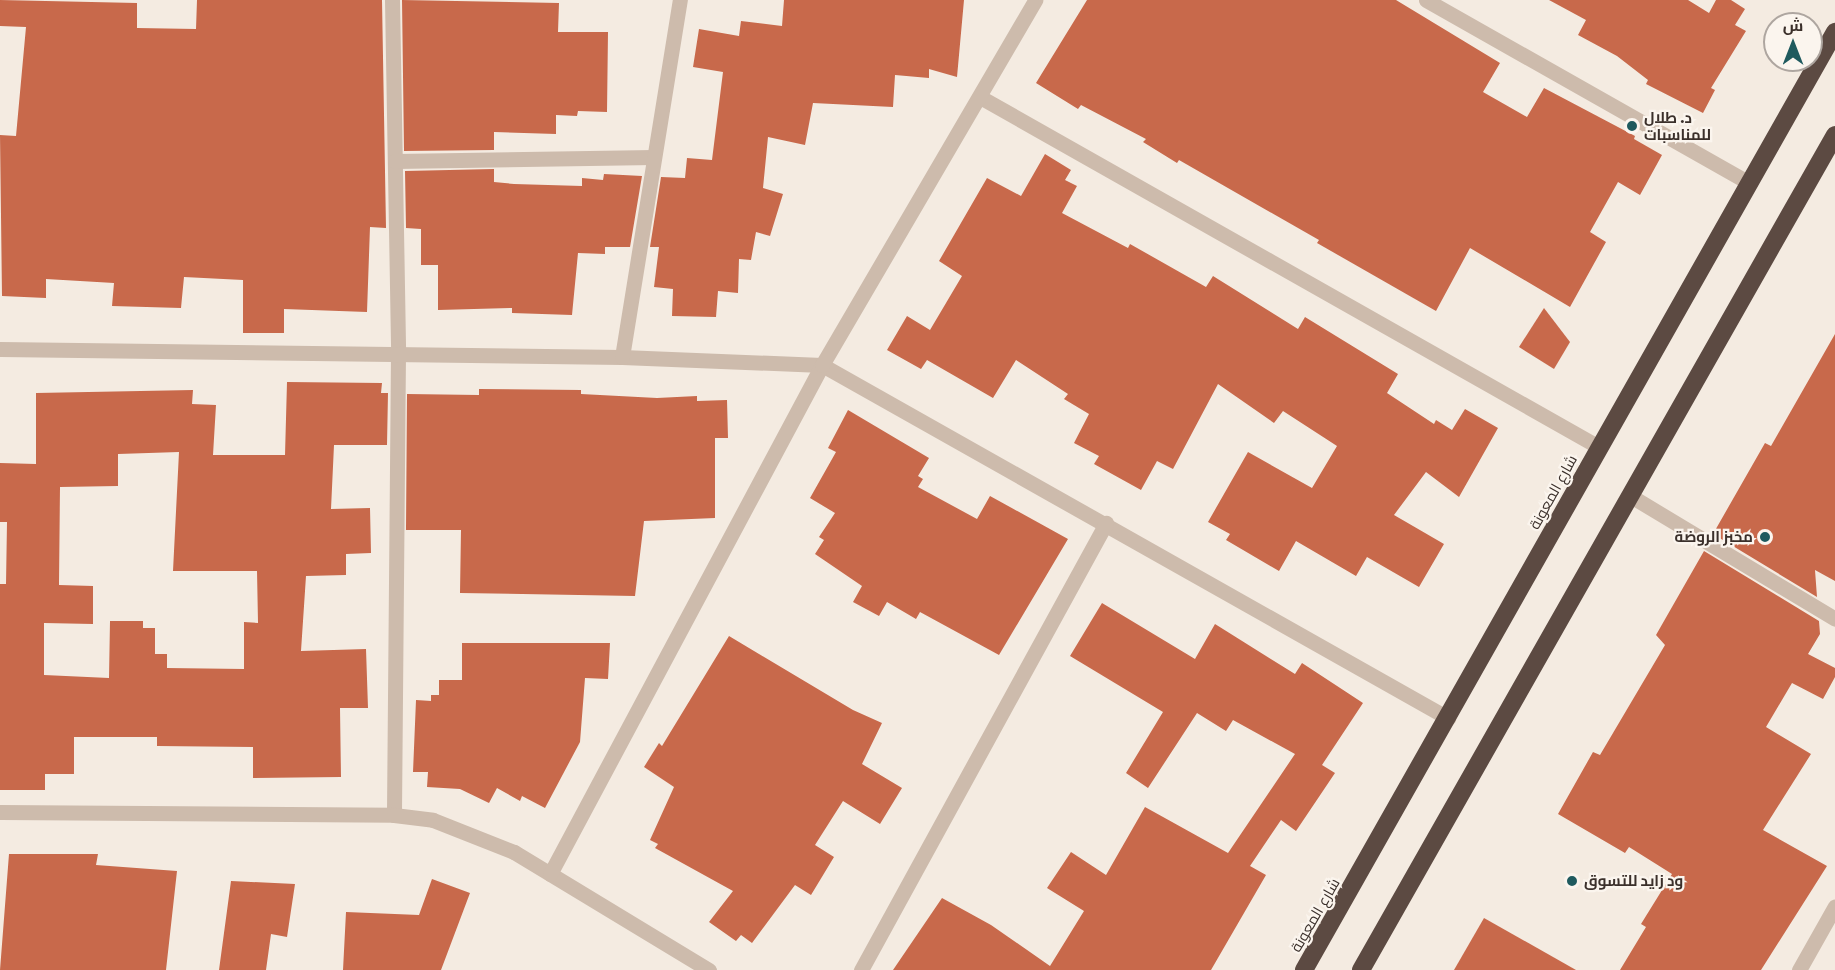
<!DOCTYPE html>
<meta charset="utf-8">
<style>
body{margin:0}
#map{position:relative;width:1835px;height:970px;overflow:hidden;background:#f4ebe1;font-family:Poppins,Cairo,sans-serif}
div>[style]{position:absolute}
.building>*{inset:0;background:#c8694b}
.street>*{height:15px;margin:-7.5px;padding:0 7.5px;transform-origin:7.5px;border-radius:7.5px;background:#cdbbac}
.highway>*{height:18px;margin:-9px;padding:0 9px;transform-origin:9px;border-radius:9px;background:#5c4a42}
.dots>*{width:16px;height:16px;translate:-50% -50%;box-sizing:border-box;border:3px solid #fbf5ee;border-radius:50%}
span{translate:-50% -50%;white-space:nowrap;text-align:center;line-height:1.15;-webkit-text-stroke:4.5px #fbf5ee;paint-order:stroke}
.poi-label{font-size:15px;color:#3b302b;font-weight:700}
.left{translate:0 -50%;text-align:left}
.right{translate:-100% -50%;text-align:right}
.street-label{font-size:15px;color:#3b302b}
.north{position:absolute;left:1763px;top:12px;width:60px;height:60px;box-sizing:border-box;background:#fbf5ee;border:2px solid #aea6a0;border-radius:50%;rotate:0deg;font-size:16px;font-weight:700;line-height:24px;text-align:center;color:#3b302b}
.north::after{content:'';display:block;margin:auto;width:21px;height:27px;background:#1f5a5e;clip-path:polygon(50% 0,100% 100%,50% 72%,0 100%)}
</style>
<div id="map">
<div class="building">
<div style="clip-path:polygon(0 0,137px 3px,137px 28px,196px 29px,197px 0,382px 0,386px 228px,370px 227px,367px 312px,284px 309px,284px 333px,243px 333px,243px 280px,184px 277px,181px 308px,112px 306px,114px 283px,46px 279px,46px 298px,2px 296px,0 135px,16px 136px,26px 27px,0 26px)"></div>
<div style="clip-path:polygon(402px 0,559px 3px,558px 32px,608px 32px,607px 112px,578px 111px,577px 116px,556px 115px,556px 134px,494px 132px,494px 150px,404px 151px)"></div>
<div style="clip-path:polygon(784px 0,964px 0,957px 77px,929px 69px,929px 78px,895px 75px,893px 107px,813px 103px,805px 145px,768px 137px,763px 188px,783px 194px,770px 236px,756px 232px,751px 260px,739px 259px,738px 293px,718px 291px,716px 317px,672px 316px,673px 289px,654px 287px,659px 247px,650px 247px,661px 177px,685px 178px,687px 158px,712px 160px,723px 72px,693px 67px,699px 29px,739px 36px,741px 21px,782px 26px)"></div>
<div style="clip-path:polygon(1087px 0,1396px 0,1500px 63px,1483px 92px,1527px 117px,1544px 88px,1635px 136px,1634px 139px,1662px 155px,1640px 195px,1618px 182px,1590px 232px,1606px 242px,1570px 307px,1470px 248px,1436px 311px,1317px 243px,1319px 240px,1179px 160px,1177px 163px,1143px 142px,1146px 139px,1081px 105px,1078px 109px,1036px 83px)"></div>
<div style="clip-path:polygon(1549px 0,1688px 0,1709px 13px,1716px 0,1731px 0,1745px 9px,1735px 25px,1746px 31px,1711px 88px,1715px 90px,1703px 113px,1646px 84px,1648px 80px,1617px 56px,1578px 35px,1586px 20px)"></div>
<div style="clip-path:polygon(1045px 154px,1071px 170px,1065px 180px,1077px 186px,1062px 213px,1128px 248px,1130px 244px,1206px 287px,1213px 276px,1298px 329px,1305px 317px,1398px 374px,1387px 393px,1434px 424px,1436px 420px,1452px 430px,1465px 409px,1498px 428px,1459px 497px,1426px 472px,1394px 515px,1444px 544px,1419px 587px,1367px 557px,1356px 576px,1296px 541px,1279px 571px,1226px 540px,1230px 534px,1208px 522px,1248px 452px,1312px 488px,1337px 446px,1283px 411px,1274px 423px,1218px 384px,1173px 469px,1157px 461px,1141px 490px,1094px 464px,1099px 456px,1074px 443px,1089px 414px,1064px 399px,1068px 394px,1016px 360px,993px 398px,927px 360px,921px 369px,887px 350px,907px 316px,930px 330px,962px 276px,939px 261px,987px 178px,1021px 196px)"></div>
<div style="clip-path:polygon(494px 169px,494px 182px,514px 184px,582px 186px,582px 178px,603px 180px,604px 174px,642px 176px,630px 247px,605px 247px,605px 254px,578px 253px,572px 315px,512px 313px,512px 308px,438px 310px,438px 265px,421px 265px,421px 229px,406px 228px,405px 171px)"></div>
<div style="clip-path:polygon(1544px 308px,1570px 342px,1554px 369px,1519px 347px)"></div>
<div style="clip-path:polygon(1835px 334px,1835px 581px,1815px 570px,1817px 597px,1713px 534px,1765px 443px,1771px 446px)"></div>
<div style="clip-path:polygon(evenodd,287px 382px,382px 383px,381px 393px,388px 393px,387px 445px,334px 445px,331px 509px,370px 508px,371px 553px,346px 554px,346px 575px,306px 576px,301px 651px,366px 649px,368px 708px,340px 708px,341px 777px,253px 778px,253px 747px,157px 746px,157px 737px,74px 737px,74px 774px,45px 774px,45px 790px,0 790px,0 584px,6px 584px,7px 522px,0 522px,0 463px,36px 464px,36px 393px,193px 390px,192px 404px,216px 405px,213px 455px,285px 455px,287px 382px,179px 452px,173px 571px,257px 571px,258px 623px,244px 622px,244px 669px,167px 668px,167px 654px,155px 654px,155px 628px,143px 628px,143px 621px,110px 621px,109px 678px,44px 675px,44px 623px,93px 624px,93px 586px,59px 585px,60px 487px,118px 486px,118px 454px,179px 452px)"></div>
<div style="clip-path:polygon(479px 389px,581px 390px,581px 394px,657px 398px,697px 396px,697px 401px,727px 400px,728px 438px,715px 438px,715px 518px,644px 521px,635px 596px,460px 593px,461px 530px,406px 530px,407px 394px,479px 395px)"></div>
<div style="clip-path:polygon(848px 410px,929px 458px,918px 476px,923px 479px,918px 487px,977px 519px,990px 496px,1068px 539px,999px 655px,920px 612px,916px 619px,887px 602px,879px 616px,853px 602px,862px 586px,815px 554px,824px 540px,819px 537px,835px 513px,810px 498px,836px 452px,828px 448px)"></div>
<div style="clip-path:polygon(1704px 551px,1819px 621px,1820px 634px,1808px 654px,1835px 668px,1835px 677px,1823px 699px,1792px 683px,1766px 727px,1811px 754px,1763px 830px,1827px 866px,1761px 970px,1620px 970px,1646px 927px,1641px 924px,1672px 874px,1629px 847px,1625px 853px,1558px 814px,1593px 752px,1600px 755px,1665px 645px,1656px 635px)"></div>
<div style="clip-path:polygon(1102px 603px,1195px 659px,1215px 624px,1295px 674px,1302px 663px,1363px 703px,1322px 765px,1335px 773px,1296px 831px,1281px 820px,1250px 866px,1266px 875px,1211px 970px,893px 970px,942px 898px,991px 925px,1050px 966px,1084px 911px,1047px 888px,1071px 852px,1106px 875px,1145px 807px,1228px 853px,1295px 754px,1233px 720px,1226px 731px,1197px 713px,1148px 788px,1126px 773px,1163px 712px,1070px 656px)"></div>
<div style="clip-path:polygon(729px 636px,853px 710px,882px 723px,862px 764px,902px 788px,880px 824px,843px 801px,815px 845px,834px 857px,811px 895px,795px 885px,752px 943px,741px 935px,736px 941px,709px 922px,733px 891px,655px 848px,658px 844px,650px 840px,674px 787px,644px 767px,659px 743px,662px 746px)"></div>
<div style="clip-path:polygon(462px 643px,610px 643px,608px 679px,585px 678px,580px 742px,545px 808px,522px 796px,520px 801px,497px 788px,489px 803px,460px 789px,427px 787px,428px 772px,413px 772px,416px 700px,431px 701px,431px 695px,439px 695px,439px 680px,462px 680px)"></div>
<div style="clip-path:polygon(9px 854px,98px 854px,96px 865px,177px 871px,166px 970px,0 970px)"></div>
<div style="clip-path:polygon(432px 879px,470px 893px,441px 970px,343px 970px,346px 912px,419px 915px)"></div>
<div style="clip-path:polygon(231px 881px,295px 884px,287px 937px,271px 934px,266px 970px,219px 970px)"></div>
<div style="clip-path:polygon(1484px 918px,1576px 970px,1454px 970px)"></div>
</div>
<div class="street">
<div style="left:392px;top:0;width:353px;rotate:89deg"></div>
<div style="left:398px;top:353px;width:462px;rotate:90.5deg"></div>
<div style="left:1426px;top:0;width:372px;rotate:29.5deg"></div>
<div style="left:980px;top:97px;width:711px;rotate:29.49deg"></div>
<div style="left:395px;top:161px;width:259px;rotate:-0.9deg"></div>
<div style="left:0;top:349px;width:622px;rotate:0.74deg"></div>
<div style="left:622px;top:357px;width:200px;rotate:2.3deg"></div>
<div style="left:822px;top:365px;width:719px;rotate:29.42deg"></div>
<div style="left:622px;top:357px;width:362px;rotate:-80.8deg"></div>
<div style="left:1629px;top:495px;width:240px;rotate:31deg"></div>
<div style="left:0;top:812px;width:394px;rotate:0.4deg"></div>
<div style="left:394px;top:815px;width:39px;rotate:7deg"></div>
<div style="left:433px;top:820px;width:87px;rotate:21.6deg"></div>
<div style="left:514px;top:852px;width:228px;rotate:31.2deg"></div>
<div style="left:550px;top:874px;width:577px;rotate:-61.88deg"></div>
<div style="left:822px;top:365px;width:423px;rotate:-59.7deg"></div>
<div style="left:861px;top:970px;width:510px;rotate:-61.27deg"></div>
<div style="left:1799px;top:970px;width:73px;rotate:-60.6deg"></div>
</div>
<div class="highway">
<div style="left:1304px;top:970px;width:1078px;rotate:-60.49deg"></div>
<div style="left:1361px;top:970px;width:960px;rotate:-60.42deg"></div>
</div>
<div class="dots">
<div style="left:1632px;top:126px;background:#1f5a5e"></div>
<div style="left:1765px;top:537px;background:#1f5a5e"></div>
<div style="left:1572px;top:881px;background:#1f5a5e"></div>
</div>
<div class="poi-label">
<span class="left" style="left:1644px;top:126px">د. طلال<br>للمناسبات</span>
<span class="right" style="left:1753px;top:537px">مخبز الروضة</span>
<span class="left" style="left:1584px;top:881px">ود زايد للتسوق</span>
</div>
<div class="street-label">
<span style="left:1553px;top:492px;rotate:-61deg">شارع المعونة</span>
<span style="left:1315px;top:915px;rotate:-60deg">شارع المعونة</span>
</div>
<div class="north">ش</div>
</div>
